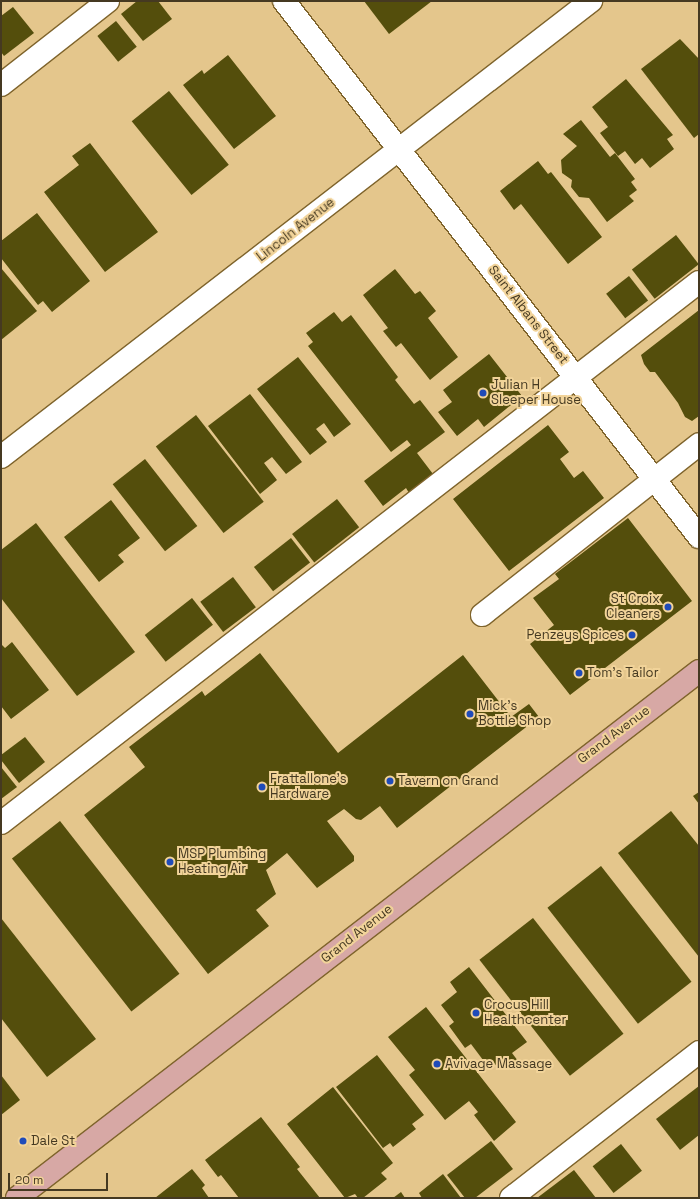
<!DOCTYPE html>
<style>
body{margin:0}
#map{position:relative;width:700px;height:1199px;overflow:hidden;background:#e4c68c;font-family:"Space Grotesk",sans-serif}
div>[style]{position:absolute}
.building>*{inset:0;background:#544e0c;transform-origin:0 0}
.roads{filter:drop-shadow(1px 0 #7f642c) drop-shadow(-1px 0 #7f642c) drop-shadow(0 1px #7f642c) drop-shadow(0 -1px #7f642c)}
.minor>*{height:22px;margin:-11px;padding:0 11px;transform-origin:11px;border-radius:11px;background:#fff}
.major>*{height:22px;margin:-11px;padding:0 11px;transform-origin:11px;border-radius:11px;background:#d7a8a5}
.dots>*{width:11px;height:11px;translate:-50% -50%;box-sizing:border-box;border:2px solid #f1d399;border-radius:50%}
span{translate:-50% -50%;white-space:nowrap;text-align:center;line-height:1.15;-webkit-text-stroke:4px #f1d399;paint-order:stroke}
.street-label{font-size:13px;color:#453921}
.poi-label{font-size:13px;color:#453921}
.left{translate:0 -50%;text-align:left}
.right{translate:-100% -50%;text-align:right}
.frame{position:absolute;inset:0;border:2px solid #453921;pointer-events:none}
.scale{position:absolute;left:8px;top:1173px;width:100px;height:18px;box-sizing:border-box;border:2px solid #453921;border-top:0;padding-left:5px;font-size:12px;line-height:14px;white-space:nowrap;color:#453921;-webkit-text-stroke:3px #f1d399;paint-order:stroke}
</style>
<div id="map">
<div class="building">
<div style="clip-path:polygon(137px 1px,158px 1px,172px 19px,143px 41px,121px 14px)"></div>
<div style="clip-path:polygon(364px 1px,432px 1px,389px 34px)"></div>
<div style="clip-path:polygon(13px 7px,34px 33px,4px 56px,1px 52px,1px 16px)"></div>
<div style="left:116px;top:21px;width:33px;height:24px;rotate:51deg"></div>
<div style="clip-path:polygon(680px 39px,699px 59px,699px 134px,694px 138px,641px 69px)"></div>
<div style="clip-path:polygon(228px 55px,276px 116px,234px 149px,183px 85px,202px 70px,204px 74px)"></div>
<div style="clip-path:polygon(626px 79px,673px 135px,667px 139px,674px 149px,650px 168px,642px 158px,635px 164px,625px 151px,618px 156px,600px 133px,608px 127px,592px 107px)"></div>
<div style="left:169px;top:91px;width:95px;height:48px;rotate:51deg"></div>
<div style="clip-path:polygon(581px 120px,610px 157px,615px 153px,635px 179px,631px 182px,637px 190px,629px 196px,634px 201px,607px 222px,589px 198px,579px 197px,571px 187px,572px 180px,562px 173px,561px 160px,577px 146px,563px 134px)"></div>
<div style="clip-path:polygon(90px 143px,158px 232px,105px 272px,44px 192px,79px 165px,72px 156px)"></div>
<div style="clip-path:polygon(538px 161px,548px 174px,551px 172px,602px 237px,568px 264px,521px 204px,514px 210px,500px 191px)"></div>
<div style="clip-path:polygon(37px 213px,90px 281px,52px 312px,43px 301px,38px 305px,1px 258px,1px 241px)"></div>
<div style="left:676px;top:235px;width:37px;height:56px;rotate:52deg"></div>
<div style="clip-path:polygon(1px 268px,37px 311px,1px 340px)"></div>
<div style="clip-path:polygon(395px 269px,415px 294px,420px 291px,436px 311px,428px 318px,458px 357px,430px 380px,401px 343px,396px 347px,383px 331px,388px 328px,363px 295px)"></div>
<div style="left:629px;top:276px;width:31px;height:29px;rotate:52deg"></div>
<div style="clip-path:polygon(699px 310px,699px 416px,692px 421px,685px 417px,678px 403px,655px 372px,650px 372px,644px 364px,641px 355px)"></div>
<div style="clip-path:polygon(334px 312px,342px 322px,351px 315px,398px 377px,395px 380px,414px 404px,420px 400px,445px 432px,417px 453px,433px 474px,409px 493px,406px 488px,383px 506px,364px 481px,411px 445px,407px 440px,391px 452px,308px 346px,313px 342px,306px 333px)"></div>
<div style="clip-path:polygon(489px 354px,522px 396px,484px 427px,478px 419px,457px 436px,438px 412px,452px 402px,443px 390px)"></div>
<div style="clip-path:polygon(298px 357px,351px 424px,334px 437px,324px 423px,316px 429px,327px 442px,310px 455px,257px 389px)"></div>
<div style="clip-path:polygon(250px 394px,302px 462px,286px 474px,272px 457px,264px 463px,277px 480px,260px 494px,208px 426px)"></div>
<div style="left:196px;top:415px;width:110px;height:51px;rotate:52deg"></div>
<div style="clip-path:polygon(548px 425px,569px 452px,560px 459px,574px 478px,583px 471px,604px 498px,509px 571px,453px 499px)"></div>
<div style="left:145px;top:459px;width:85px;height:41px;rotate:52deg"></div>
<div style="left:337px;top:499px;width:36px;height:57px;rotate:52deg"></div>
<div style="clip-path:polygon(111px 500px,140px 538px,118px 555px,124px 562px,99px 582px,64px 537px)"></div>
<div style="clip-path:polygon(628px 518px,692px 601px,570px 695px,530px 644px,554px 625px,533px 598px,559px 579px,555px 574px)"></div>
<div style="clip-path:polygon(36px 523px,135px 652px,77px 696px,1px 598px,1px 550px)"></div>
<div style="left:291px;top:538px;width:31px;height:47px;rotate:52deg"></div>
<div style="left:233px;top:577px;width:38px;height:41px;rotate:53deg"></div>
<div style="left:192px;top:598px;width:34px;height:60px;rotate:52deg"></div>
<div style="clip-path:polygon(12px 642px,49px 690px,11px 719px,1px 706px,1px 644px,5px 648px)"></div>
<div style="clip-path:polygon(260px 653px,338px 753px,463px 655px,511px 717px,529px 704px,539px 717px,397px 828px,380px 806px,361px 820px,356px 819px,344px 809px,327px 821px,354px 856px,354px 861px,317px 888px,287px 853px,266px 870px,276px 894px,256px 910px,269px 926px,208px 974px,84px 815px,145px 767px,129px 747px,202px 691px,205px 696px)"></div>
<div style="clip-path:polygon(25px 737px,45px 762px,19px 783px,1px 760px,1px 755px)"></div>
<div style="clip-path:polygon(1px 767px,17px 787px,1px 799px)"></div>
<div style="clip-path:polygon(699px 792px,699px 804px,693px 796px)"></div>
<div style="clip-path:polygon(671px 811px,699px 846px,699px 957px,618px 853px)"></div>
<div style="left:60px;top:821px;width:194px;height:61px;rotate:52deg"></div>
<div style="left:601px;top:866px;width:147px;height:68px;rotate:52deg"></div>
<div style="clip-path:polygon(1px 918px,96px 1039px,47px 1077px,1px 1018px)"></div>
<div style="left:533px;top:918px;width:147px;height:68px;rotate:52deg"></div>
<div style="clip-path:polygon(469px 967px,527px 1042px,512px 1053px,518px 1061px,512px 1066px,507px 1061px,498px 1068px,492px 1060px,486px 1064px,471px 1044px,465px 1048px,449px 1026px,454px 1022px,441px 1005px,457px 992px,450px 982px)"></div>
<div style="clip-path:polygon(426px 1007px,516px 1122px,494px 1141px,474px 1115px,478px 1112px,469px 1101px,445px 1120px,409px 1075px,415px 1070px,388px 1037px)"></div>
<div style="clip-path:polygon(377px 1055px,424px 1115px,412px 1124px,416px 1129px,393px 1147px,390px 1143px,383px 1148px,336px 1087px)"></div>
<div style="clip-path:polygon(1px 1075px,20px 1100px,1px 1115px)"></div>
<div style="clip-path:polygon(699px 1086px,699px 1135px,680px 1150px,656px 1119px)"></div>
<div style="clip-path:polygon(333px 1087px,393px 1163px,381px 1173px,387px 1179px,363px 1198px,358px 1198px,355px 1194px,345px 1198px,287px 1124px)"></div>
<div style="clip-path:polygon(261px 1117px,300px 1167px,297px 1169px,320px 1198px,239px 1198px,221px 1175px,218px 1177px,205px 1160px)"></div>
<div style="clip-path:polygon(491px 1141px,513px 1169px,475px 1198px,465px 1198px,447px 1175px)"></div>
<div style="left:621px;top:1144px;width:34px;height:36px;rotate:52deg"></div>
<div style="clip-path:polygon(192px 1169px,205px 1185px,202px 1188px,209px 1198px,155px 1198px)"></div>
<div style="clip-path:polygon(574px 1170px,596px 1198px,537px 1198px)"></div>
<div style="clip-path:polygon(443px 1174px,461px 1198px,422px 1198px,419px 1193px)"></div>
<div style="clip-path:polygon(401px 1192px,405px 1198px,393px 1198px)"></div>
</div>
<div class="roads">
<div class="minor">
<div style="left:284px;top:1px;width:678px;rotate:52.25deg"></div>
<div style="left:1px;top:85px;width:136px;rotate:-38.1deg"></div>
<div style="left:1px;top:457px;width:746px;rotate:-37.7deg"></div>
<div style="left:482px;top:615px;width:276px;rotate:-38.2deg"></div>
<div style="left:1px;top:823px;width:883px;rotate:-37.78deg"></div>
<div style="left:511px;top:1198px;width:238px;rotate:-37.8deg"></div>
</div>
<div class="major">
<div style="left:17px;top:1198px;width:862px;rotate:-37.69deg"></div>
</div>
</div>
<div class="dots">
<div style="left:483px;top:393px;background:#1f4bb9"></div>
<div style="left:668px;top:607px;background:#1f4bb9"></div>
<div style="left:632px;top:635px;background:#1f4bb9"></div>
<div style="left:579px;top:673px;background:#1f4bb9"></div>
<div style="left:470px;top:714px;background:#1f4bb9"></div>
<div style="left:390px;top:781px;background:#1f4bb9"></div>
<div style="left:262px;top:787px;background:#1f4bb9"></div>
<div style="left:170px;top:862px;background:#1f4bb9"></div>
<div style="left:476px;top:1013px;background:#1f4bb9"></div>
<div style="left:437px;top:1064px;background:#1f4bb9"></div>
<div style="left:23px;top:1141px;background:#1f4bb9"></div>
</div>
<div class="street-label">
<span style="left:296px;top:230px;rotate:-38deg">Lincoln Avenue</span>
<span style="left:528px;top:315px;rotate:52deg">Saint Albans Street</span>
<span style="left:614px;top:735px;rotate:-37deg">Grand Avenue</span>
<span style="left:357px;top:934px;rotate:-38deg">Grand Avenue</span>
</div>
<div class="poi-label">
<span class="left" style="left:491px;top:393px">Julian H<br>Sleeper House</span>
<span class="right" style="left:660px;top:607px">St Croix<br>Cleaners</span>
<span class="right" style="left:624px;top:635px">Penzeys Spices</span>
<span class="left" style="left:587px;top:673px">Tom's Tailor</span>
<span class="left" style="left:478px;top:714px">Mick's<br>Bottle Shop</span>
<span class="left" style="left:270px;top:787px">Frattallone's<br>Hardware</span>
<span class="left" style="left:398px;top:781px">Tavern on Grand</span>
<span class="left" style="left:178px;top:862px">MSP Plumbing<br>Heating Air</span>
<span class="left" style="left:484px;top:1013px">Crocus Hill<br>Healthcenter</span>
<span class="left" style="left:445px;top:1064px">Avivage Massage</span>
<span class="left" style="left:31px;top:1141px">Dale St</span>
</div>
<div class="frame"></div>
<div class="scale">20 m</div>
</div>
